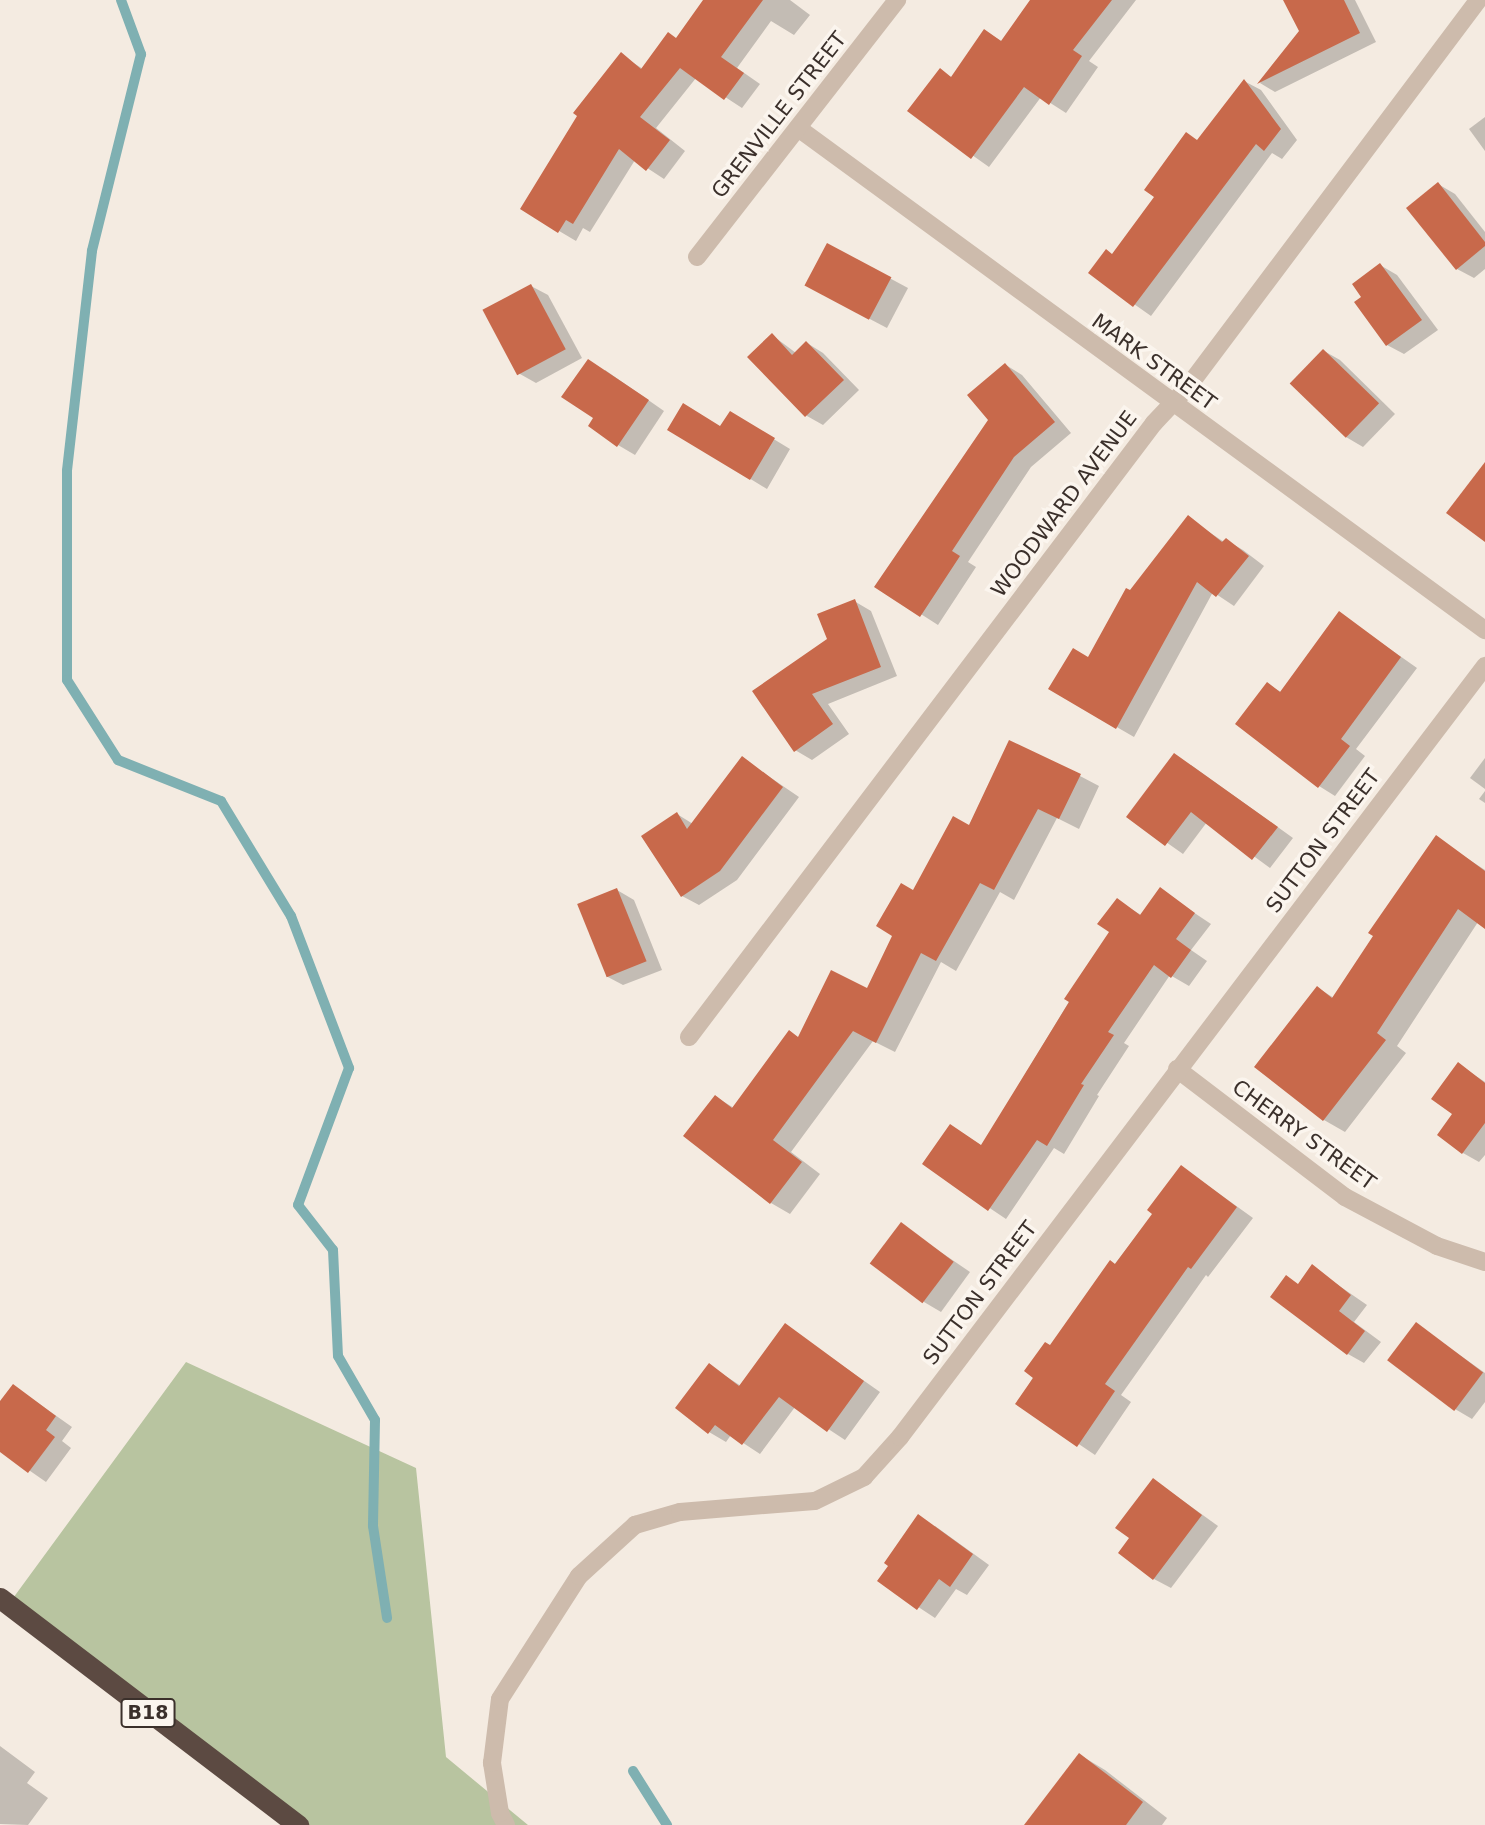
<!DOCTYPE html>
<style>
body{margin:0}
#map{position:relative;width:1485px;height:1825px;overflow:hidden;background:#f4ebe1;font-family:"DejaVu Sans",sans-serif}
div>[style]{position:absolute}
.green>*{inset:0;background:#b8c4a0}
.shadow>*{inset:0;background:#0003}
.stream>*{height:10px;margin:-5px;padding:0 5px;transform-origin:5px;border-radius:5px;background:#7fb0b2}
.building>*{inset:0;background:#c8694b;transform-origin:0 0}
.minor>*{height:18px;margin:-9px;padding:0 9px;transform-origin:9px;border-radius:9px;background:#cdbbac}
.highway>*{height:21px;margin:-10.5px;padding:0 10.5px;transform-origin:10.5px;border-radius:10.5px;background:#5c4a42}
span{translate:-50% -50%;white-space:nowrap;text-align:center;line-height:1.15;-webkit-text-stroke:7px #fbf5ee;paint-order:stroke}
.shield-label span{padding:2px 5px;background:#fbf5ee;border:2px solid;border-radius:5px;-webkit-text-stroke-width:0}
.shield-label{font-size:19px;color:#3b302b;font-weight:700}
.street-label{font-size:21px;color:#3b302b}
</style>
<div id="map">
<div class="green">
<div style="clip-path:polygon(186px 1362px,416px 1468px,446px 1757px,528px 1825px,298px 1825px,8px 1605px)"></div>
</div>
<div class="shadow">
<div style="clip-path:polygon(705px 0,790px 0,810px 15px,794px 35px,771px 21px,737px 68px,760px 84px,742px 108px,696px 78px,656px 128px,685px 151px,664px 179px,635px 160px,590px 232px,583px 228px,576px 241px,522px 209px,621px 55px,643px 69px,677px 39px)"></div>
<div style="clip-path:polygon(1032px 0,1136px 0,1089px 61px,1098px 67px,1066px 113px,1041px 97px,989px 167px,910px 111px,940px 71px,953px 78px,985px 31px,1003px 42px)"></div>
<div style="clip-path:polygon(1285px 0,1355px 0,1376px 42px,1275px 92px,1260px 83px,1301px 32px)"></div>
<div style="clip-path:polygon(1244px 81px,1261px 90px,1297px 140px,1282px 159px,1272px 153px,1151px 316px,1090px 273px,1113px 255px)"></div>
<div style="clip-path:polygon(1485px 117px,1485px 151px,1469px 129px)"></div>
<div style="clip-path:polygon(1438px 184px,1455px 194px,1485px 232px,1485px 269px,1474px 278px,1457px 269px)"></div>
<div style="clip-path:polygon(828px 245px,908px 288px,887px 328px,824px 295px)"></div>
<div style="clip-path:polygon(1380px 265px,1397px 275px,1438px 330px,1404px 354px,1387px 345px,1364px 297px)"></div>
<div style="clip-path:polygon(531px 286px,548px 295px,582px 358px,536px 383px,520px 374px)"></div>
<div style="clip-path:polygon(772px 335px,796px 353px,807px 343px,823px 353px,859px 390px,823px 425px,807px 416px,750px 357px)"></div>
<div style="clip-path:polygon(1324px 351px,1340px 360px,1395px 414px,1363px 447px,1346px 437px,1292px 383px)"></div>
<div style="clip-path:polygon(1006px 365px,1022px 375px,1071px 433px,1031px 467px,968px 562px,976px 567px,938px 625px,877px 586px,990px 420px)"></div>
<div style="clip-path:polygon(605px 370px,664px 411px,635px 455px,618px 445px,595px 418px)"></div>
<div style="clip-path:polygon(747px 423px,790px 449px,767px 489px,669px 429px,721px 428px)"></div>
<div style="clip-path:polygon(1188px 518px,1224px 542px,1226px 540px,1243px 550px,1264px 566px,1234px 606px,1213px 592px,1134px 737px,1051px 689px,1089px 660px,1131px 592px)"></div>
<div style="clip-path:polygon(854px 601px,871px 611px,897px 676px,828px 704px,849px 734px,812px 760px,795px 750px,755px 692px,829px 640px)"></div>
<div style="clip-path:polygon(1339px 613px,1417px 668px,1356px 749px,1365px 756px,1335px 796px,1319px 786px,1267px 684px,1281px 692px)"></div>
<div style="clip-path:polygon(742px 758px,799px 797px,737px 880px,699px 905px,682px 896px,677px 814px,693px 824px)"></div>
<div style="clip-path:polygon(1485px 758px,1485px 789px,1470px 778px)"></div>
<div style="clip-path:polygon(1191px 765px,1293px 838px,1270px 868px,1207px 822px,1183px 854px,1129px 816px)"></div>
<div style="clip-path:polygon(1080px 776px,1099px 786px,1079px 829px,1057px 818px,1014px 900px,1000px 892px,956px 971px,941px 962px,895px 1052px,873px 1041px,791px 1152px,820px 1174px,790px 1214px,771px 1203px,685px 1136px,716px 1097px,734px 1108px,800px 1038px,868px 991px,914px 893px,970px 827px)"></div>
<div style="clip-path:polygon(1485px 791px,1485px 803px,1479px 799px)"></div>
<div style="clip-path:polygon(1436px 838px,1485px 870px,1485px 926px,1478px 922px,1397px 1046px,1406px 1053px,1345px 1132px,1324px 1120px,1318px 988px,1334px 998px)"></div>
<div style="clip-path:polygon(617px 890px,634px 900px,662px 970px,623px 985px,606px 976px)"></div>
<div style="clip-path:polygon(1160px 890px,1211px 924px,1191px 950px,1207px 961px,1189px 986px,1170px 975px,1124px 1043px,1129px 1046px,1097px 1095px,1099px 1096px,1064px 1154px,1054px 1148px,1006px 1219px,924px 1164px,951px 1126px,982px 1146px,1111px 932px,1117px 900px,1141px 915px)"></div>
<div style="clip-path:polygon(1458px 1064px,1485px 1082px,1485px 1155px,1479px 1162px,1463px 1153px,1454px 1114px)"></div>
<div style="clip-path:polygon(1182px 1167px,1253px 1218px,1208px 1277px,1206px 1275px,1121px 1395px,1131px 1402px,1095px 1455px,1018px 1403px,1051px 1347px,1154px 1213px)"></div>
<div style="clip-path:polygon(901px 1225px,970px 1272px,941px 1312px,924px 1302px)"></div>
<div style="clip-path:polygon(1312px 1267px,1367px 1305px,1354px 1322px,1381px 1342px,1364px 1363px,1348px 1354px,1287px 1278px,1299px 1285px)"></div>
<div style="clip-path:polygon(1416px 1324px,1485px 1373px,1485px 1402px,1472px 1419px,1455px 1409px)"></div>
<div style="clip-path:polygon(786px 1326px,880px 1392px,845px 1440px,795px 1407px,760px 1454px,731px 1435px,726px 1442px,709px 1432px,710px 1366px,741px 1386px)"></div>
<div style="clip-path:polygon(14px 1386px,72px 1427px,62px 1441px,71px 1448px,46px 1482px,0 1450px,0 1404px)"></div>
<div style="clip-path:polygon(1154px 1480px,1218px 1526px,1171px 1588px,1154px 1579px,1131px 1538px)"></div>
<div style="clip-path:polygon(935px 1526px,989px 1565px,967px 1595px,956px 1589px,935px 1618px,879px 1581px)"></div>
<div style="clip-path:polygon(0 1746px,35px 1772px,27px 1783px,48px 1798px,28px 1825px,0 1824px)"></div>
<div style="clip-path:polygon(1080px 1755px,1105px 1770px,1167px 1818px,1162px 1825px,1043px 1825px)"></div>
</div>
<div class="stream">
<div style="left:121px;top:0;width:58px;rotate:69.7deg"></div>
<div style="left:141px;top:54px;width:203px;rotate:104deg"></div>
<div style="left:92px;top:251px;width:221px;rotate:96.5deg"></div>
<div style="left:67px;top:471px;width:209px;rotate:90deg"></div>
<div style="left:67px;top:680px;width:95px;rotate:57.5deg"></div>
<div style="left:118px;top:760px;width:111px;rotate:21.7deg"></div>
<div style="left:221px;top:801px;width:135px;rotate:58.7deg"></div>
<div style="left:291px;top:916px;width:163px;rotate:69.1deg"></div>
<div style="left:349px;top:1068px;width:146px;rotate:110.4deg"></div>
<div style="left:298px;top:1205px;width:57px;rotate:52.1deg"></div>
<div style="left:333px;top:1250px;width:106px;rotate:87.3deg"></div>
<div style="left:338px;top:1356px;width:74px;rotate:60deg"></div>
<div style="left:375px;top:1420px;width:106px;rotate:91.1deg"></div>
<div style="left:373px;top:1526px;width:93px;rotate:81.3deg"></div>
<div style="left:633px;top:1771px;width:64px;rotate:57.8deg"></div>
</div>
<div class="building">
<div style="clip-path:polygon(703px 0,763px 0,721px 57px,744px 73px,724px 100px,680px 68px,640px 117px,670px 140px,646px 171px,619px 149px,573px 224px,566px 220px,558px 233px,520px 209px,577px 116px,573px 113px,621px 52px,641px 69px,668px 32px,676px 38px)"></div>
<div style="clip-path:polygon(1030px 0,1112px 0,1073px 50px,1082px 56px,1049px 105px,1024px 87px,971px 159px,907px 111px,940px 68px,951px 77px,984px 29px,1001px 41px)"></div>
<div style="clip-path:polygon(1283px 0,1344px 0,1360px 33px,1257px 84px,1299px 31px)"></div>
<div style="clip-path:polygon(1244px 79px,1281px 129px,1264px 151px,1256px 144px,1133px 307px,1088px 273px,1106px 249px,1112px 254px,1154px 197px,1144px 190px,1186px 132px,1197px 140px)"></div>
<div style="clip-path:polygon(1438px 182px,1485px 242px,1485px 246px,1456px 270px,1406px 208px)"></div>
<div style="left:827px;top:243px;width:73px;height:48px;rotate:28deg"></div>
<div style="clip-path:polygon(1380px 263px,1422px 320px,1386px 346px,1354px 302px,1361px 297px,1352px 284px)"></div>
<div style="left:531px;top:284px;width:74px;height:55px;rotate:62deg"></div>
<div style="clip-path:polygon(772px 333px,792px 355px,806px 341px,844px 380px,805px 417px,747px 357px)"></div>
<div style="left:1323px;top:349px;width:78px;height:48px;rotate:44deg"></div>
<div style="clip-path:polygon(588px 359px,649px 400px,617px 447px,588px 426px,593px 418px,561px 397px)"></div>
<div style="clip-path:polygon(1005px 363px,1055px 422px,1014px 457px,952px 551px,960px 556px,920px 617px,874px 587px,988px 420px,967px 395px)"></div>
<div style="clip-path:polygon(683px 403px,720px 426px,730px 411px,775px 438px,750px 480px,667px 430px)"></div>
<div style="clip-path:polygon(1485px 462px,1485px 542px,1446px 513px)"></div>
<div style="clip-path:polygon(1188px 515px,1222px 542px,1226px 538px,1249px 556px,1216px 597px,1197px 582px,1116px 729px,1048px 689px,1073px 648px,1088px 657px,1126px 588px,1130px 590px)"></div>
<div style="clip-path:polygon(855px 599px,881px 667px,812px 694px,833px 724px,794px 752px,752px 691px,827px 639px,817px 614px)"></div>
<div style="clip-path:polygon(1339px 611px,1401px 657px,1341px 739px,1350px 746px,1318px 788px,1235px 724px,1267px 682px,1280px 692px)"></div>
<div style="clip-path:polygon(1009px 740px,1081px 774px,1059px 819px,1038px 809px,994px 890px,980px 883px,936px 961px,921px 953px,876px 1043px,853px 1031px,773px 1140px,802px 1162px,770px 1204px,683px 1136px,715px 1095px,732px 1108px,789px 1030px,798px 1037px,831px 970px,867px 988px,892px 936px,876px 926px,901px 883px,913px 890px,953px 816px,969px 825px)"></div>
<div style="clip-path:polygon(1174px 753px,1278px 827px,1252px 860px,1191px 812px,1165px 846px,1126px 817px)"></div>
<div style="clip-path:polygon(742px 756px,783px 787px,720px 871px,681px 897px,641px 836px,677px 812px,687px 829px)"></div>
<div style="clip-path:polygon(1436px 835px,1485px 871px,1485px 929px,1458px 909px,1377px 1033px,1386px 1040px,1323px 1121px,1254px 1067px,1317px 986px,1332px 998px,1373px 936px,1368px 933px)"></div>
<div style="clip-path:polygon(1160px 887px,1195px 913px,1176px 939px,1191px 950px,1171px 978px,1154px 965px,1108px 1032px,1114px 1035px,1081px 1084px,1084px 1085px,1047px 1146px,1037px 1140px,988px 1211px,922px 1164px,950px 1124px,981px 1145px,1069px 1002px,1064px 999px,1109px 932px,1097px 924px,1117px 898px,1140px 915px)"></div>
<div style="left:617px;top:888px;width:79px;height:43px;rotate:68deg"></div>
<div style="clip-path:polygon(1458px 1062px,1485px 1083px,1485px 1123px,1462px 1154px,1437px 1135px,1452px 1114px,1431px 1099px)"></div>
<div style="clip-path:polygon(1181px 1165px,1237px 1207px,1191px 1269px,1188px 1267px,1105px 1384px,1115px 1391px,1077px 1447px,1015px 1404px,1033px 1378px,1024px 1371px,1045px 1342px,1050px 1345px,1110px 1260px,1115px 1264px,1152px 1214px,1147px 1210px)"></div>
<div style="left:901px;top:1222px;width:66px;height:52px;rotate:37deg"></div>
<div style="clip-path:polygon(1312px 1264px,1351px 1295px,1339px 1311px,1365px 1331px,1347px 1355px,1270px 1297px,1286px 1275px,1298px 1284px)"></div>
<div style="left:1416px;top:1322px;width:84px;height:48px;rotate:37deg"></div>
<div style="clip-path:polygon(785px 1323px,864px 1381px,827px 1432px,779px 1397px,742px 1445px,715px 1425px,708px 1434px,675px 1408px,709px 1363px,739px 1386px)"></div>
<div style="clip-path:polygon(13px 1384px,56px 1416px,46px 1430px,55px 1437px,28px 1473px,0 1452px,0 1401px)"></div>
<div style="clip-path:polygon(1153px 1478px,1202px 1515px,1153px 1580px,1118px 1553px,1129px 1538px,1115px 1528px)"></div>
<div style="clip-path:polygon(918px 1514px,973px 1554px,950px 1587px,939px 1579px,917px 1610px,877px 1581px,888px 1566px,884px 1563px)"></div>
<div style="clip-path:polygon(1079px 1753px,1143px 1802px,1126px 1825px,1024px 1825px)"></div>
</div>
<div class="minor">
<div style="left:798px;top:128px;width:851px;rotate:36.16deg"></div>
<div style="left:697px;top:257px;width:326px;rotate:-52.1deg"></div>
<div style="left:689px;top:1037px;width:770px;rotate:-52.86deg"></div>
<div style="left:1154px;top:423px;width:48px;rotate:-46.7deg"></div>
<div style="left:1187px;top:388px;width:485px;rotate:-53.1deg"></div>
<div style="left:1177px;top:1069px;width:211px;rotate:37.3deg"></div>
<div style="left:1345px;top:1197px;width:104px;rotate:28deg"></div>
<div style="left:1437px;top:1246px;width:51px;rotate:18.4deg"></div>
<div style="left:506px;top:1825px;width:13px;rotate:-117deg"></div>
<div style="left:500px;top:1813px;width:51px;rotate:-99.1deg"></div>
<div style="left:492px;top:1763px;width:64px;rotate:-82.9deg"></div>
<div style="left:500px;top:1699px;width:146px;rotate:-57.3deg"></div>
<div style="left:579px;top:1576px;width:76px;rotate:-42.3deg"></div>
<div style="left:635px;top:1525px;width:47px;rotate:-16.1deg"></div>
<div style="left:680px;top:1512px;width:135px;rotate:-4.7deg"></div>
<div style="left:815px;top:1501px;width:55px;rotate:-26.1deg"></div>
<div style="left:864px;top:1477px;width:54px;rotate:-48deg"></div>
<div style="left:900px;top:1437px;width:968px;rotate:-52.81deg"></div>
</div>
<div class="highway">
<div style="left:0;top:1598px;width:375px;rotate:37.3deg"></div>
</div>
<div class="shield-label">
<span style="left:148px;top:1713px">B18</span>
</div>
<div class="street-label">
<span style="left:779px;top:115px;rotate:-52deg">GRENVILLE STREET</span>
<span style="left:1154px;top:362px;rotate:36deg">MARK STREET</span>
<span style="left:1064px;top:504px;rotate:-53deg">WOODWARD AVENUE</span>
<span style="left:1323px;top:841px;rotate:-53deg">SUTTON STREET</span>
<span style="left:1304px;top:1135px;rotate:36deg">CHERRY STREET</span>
<span style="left:980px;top:1293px;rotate:-53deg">SUTTON STREET</span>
</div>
</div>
